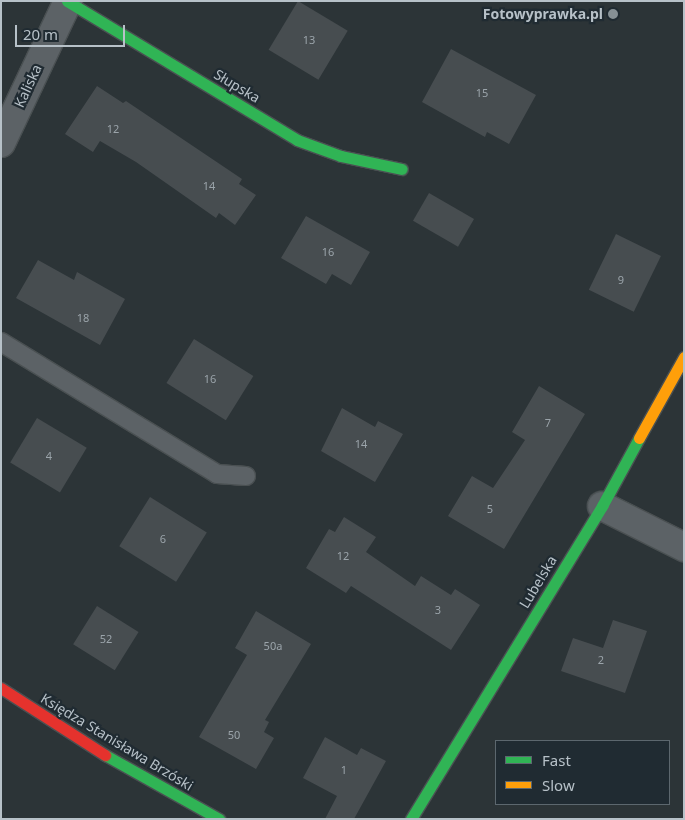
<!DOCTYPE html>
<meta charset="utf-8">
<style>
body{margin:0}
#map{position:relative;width:685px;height:820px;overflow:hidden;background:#2c3437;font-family:"Noto Sans",sans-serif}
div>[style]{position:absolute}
.building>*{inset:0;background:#474d50;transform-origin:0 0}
.roads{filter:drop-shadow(1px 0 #4a5052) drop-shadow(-1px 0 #4a5052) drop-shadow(0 1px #4a5052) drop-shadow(0 -1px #4a5052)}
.lane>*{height:18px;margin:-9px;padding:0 9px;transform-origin:9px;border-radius:9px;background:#5c6266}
.street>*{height:28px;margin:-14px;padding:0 14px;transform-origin:14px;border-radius:14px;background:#5c6266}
.fast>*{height:11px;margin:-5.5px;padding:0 5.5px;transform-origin:5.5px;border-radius:5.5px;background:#30b455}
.slow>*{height:11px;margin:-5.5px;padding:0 5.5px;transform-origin:5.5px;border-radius:5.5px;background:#ff9f0a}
.jam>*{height:11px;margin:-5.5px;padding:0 5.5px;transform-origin:5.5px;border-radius:5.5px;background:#e5322d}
.dots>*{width:14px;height:14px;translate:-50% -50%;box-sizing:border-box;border:2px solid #202b32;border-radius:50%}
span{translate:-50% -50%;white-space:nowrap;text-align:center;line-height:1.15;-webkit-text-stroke:4.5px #202b32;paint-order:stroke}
.number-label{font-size:11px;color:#9ba4aa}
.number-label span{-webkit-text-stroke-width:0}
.poi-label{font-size:14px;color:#b7c1c8;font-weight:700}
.right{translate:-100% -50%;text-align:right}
.street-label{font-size:14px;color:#b7c1c8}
.frame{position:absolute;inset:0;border:2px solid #b7c1c8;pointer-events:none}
.legend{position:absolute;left:495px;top:740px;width:175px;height:65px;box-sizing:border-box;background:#202b32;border:1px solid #5c676e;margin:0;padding:6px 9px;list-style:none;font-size:15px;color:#b7c1c8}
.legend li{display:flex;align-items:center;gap:10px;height:25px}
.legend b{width:25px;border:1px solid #5c676e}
.scale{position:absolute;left:15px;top:25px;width:110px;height:22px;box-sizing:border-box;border:2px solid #b7c1c8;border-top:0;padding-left:6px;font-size:15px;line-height:18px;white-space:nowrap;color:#b7c1c8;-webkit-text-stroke:4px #202b32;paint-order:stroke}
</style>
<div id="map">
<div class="building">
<div style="left:298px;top:1px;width:58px;height:57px;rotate:31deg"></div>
<div style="clip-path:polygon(451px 49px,536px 95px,509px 144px,487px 132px,485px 137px,422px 102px)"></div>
<div style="clip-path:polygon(97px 86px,123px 103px,126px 101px,242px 179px,239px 184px,256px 195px,235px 225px,219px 213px,216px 218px,136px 162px,100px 141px,93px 152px,65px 134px)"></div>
<div style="left:429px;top:193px;width:52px;height:32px;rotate:30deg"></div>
<div style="clip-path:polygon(306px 216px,370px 252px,351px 285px,332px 274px,326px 284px,281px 258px)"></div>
<div style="left:616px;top:234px;width:50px;height:62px;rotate:26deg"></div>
<div style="clip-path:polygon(38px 260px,74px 280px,77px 272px,125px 299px,100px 345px,16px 298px)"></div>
<div style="left:194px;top:339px;width:70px;height:52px;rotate:32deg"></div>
<div style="clip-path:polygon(539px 386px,585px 414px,504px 549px,448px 516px,472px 476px,493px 488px,525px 440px,512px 432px)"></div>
<div style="clip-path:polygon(342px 408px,375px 427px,378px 421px,403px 434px,375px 482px,321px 451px)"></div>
<div style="left:37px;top:418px;width:58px;height:52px;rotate:31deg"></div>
<div style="left:150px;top:497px;width:67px;height:58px;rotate:32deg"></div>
<div style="clip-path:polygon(344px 517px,376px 537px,366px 552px,415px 586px,421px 576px,451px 595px,455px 589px,480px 605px,451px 650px,351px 586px,346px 593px,306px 568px,329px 529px,335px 532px)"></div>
<div style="left:97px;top:606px;width:49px;height:45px;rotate:32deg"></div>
<div style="clip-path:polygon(256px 611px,311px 644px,265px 720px,269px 722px,264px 732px,274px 738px,256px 769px,199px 737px,247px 655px,235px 648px)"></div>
<div style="clip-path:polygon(613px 620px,647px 631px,625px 693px,561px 671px,573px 638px,603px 648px)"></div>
<div style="clip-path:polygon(325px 737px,357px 755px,361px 748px,386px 761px,354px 819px,325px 819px,337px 796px,303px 778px)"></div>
</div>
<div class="roads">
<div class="lane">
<div style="left:1px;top:342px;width:253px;rotate:31.4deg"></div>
<div style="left:217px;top:474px;width:29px;rotate:4deg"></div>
</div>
<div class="street">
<div style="left:1px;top:143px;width:157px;rotate:-64.7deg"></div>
<div style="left:602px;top:506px;width:92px;rotate:26.6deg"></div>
</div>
<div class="fast">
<div style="left:67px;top:1px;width:269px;rotate:31.1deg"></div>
<div style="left:297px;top:140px;width:47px;rotate:20deg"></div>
<div style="left:341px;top:156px;width:62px;rotate:12deg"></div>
<div style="left:105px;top:755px;width:131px;rotate:29.3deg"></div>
<div style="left:411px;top:819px;width:367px;rotate:-58.6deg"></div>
<div style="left:602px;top:506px;width:77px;rotate:-61.4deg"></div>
</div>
<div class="slow">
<div style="left:639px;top:438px;width:93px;rotate:-60.9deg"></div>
</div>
<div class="jam">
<div style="left:1px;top:688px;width:124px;rotate:32.8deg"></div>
</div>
</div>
<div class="dots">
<div style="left:613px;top:14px;background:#869095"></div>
</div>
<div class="number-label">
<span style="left:309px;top:40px">13</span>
<span style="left:482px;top:93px">15</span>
<span style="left:113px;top:129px">12</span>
<span style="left:209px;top:186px">14</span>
<span style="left:328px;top:252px">16</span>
<span style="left:621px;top:280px">9</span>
<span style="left:83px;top:318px">18</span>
<span style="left:210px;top:379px">16</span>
<span style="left:548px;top:423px">7</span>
<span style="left:361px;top:444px">14</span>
<span style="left:49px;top:456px">4</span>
<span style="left:490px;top:509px">5</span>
<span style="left:163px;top:539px">6</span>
<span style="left:343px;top:556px">12</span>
<span style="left:438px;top:610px">3</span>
<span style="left:106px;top:639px">52</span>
<span style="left:273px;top:646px">50a</span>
<span style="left:601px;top:660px">2</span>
<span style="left:234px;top:735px">50</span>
<span style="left:344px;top:770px">1</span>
</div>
<div class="poi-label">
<span class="right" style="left:603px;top:14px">Fotowyprawka.pl</span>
</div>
<div class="street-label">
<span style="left:28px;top:86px;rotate:-65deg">Kaliska</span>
<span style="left:237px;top:86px;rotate:31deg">Słupska</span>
<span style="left:538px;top:582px;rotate:-59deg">Lubelska</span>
<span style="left:117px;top:742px;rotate:31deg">Księdza Stanisława Brzóski</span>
</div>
<div class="frame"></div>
<ul class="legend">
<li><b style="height:6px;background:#30b455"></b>Fast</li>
<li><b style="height:6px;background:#ff9f0a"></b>Slow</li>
</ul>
<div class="scale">20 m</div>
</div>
